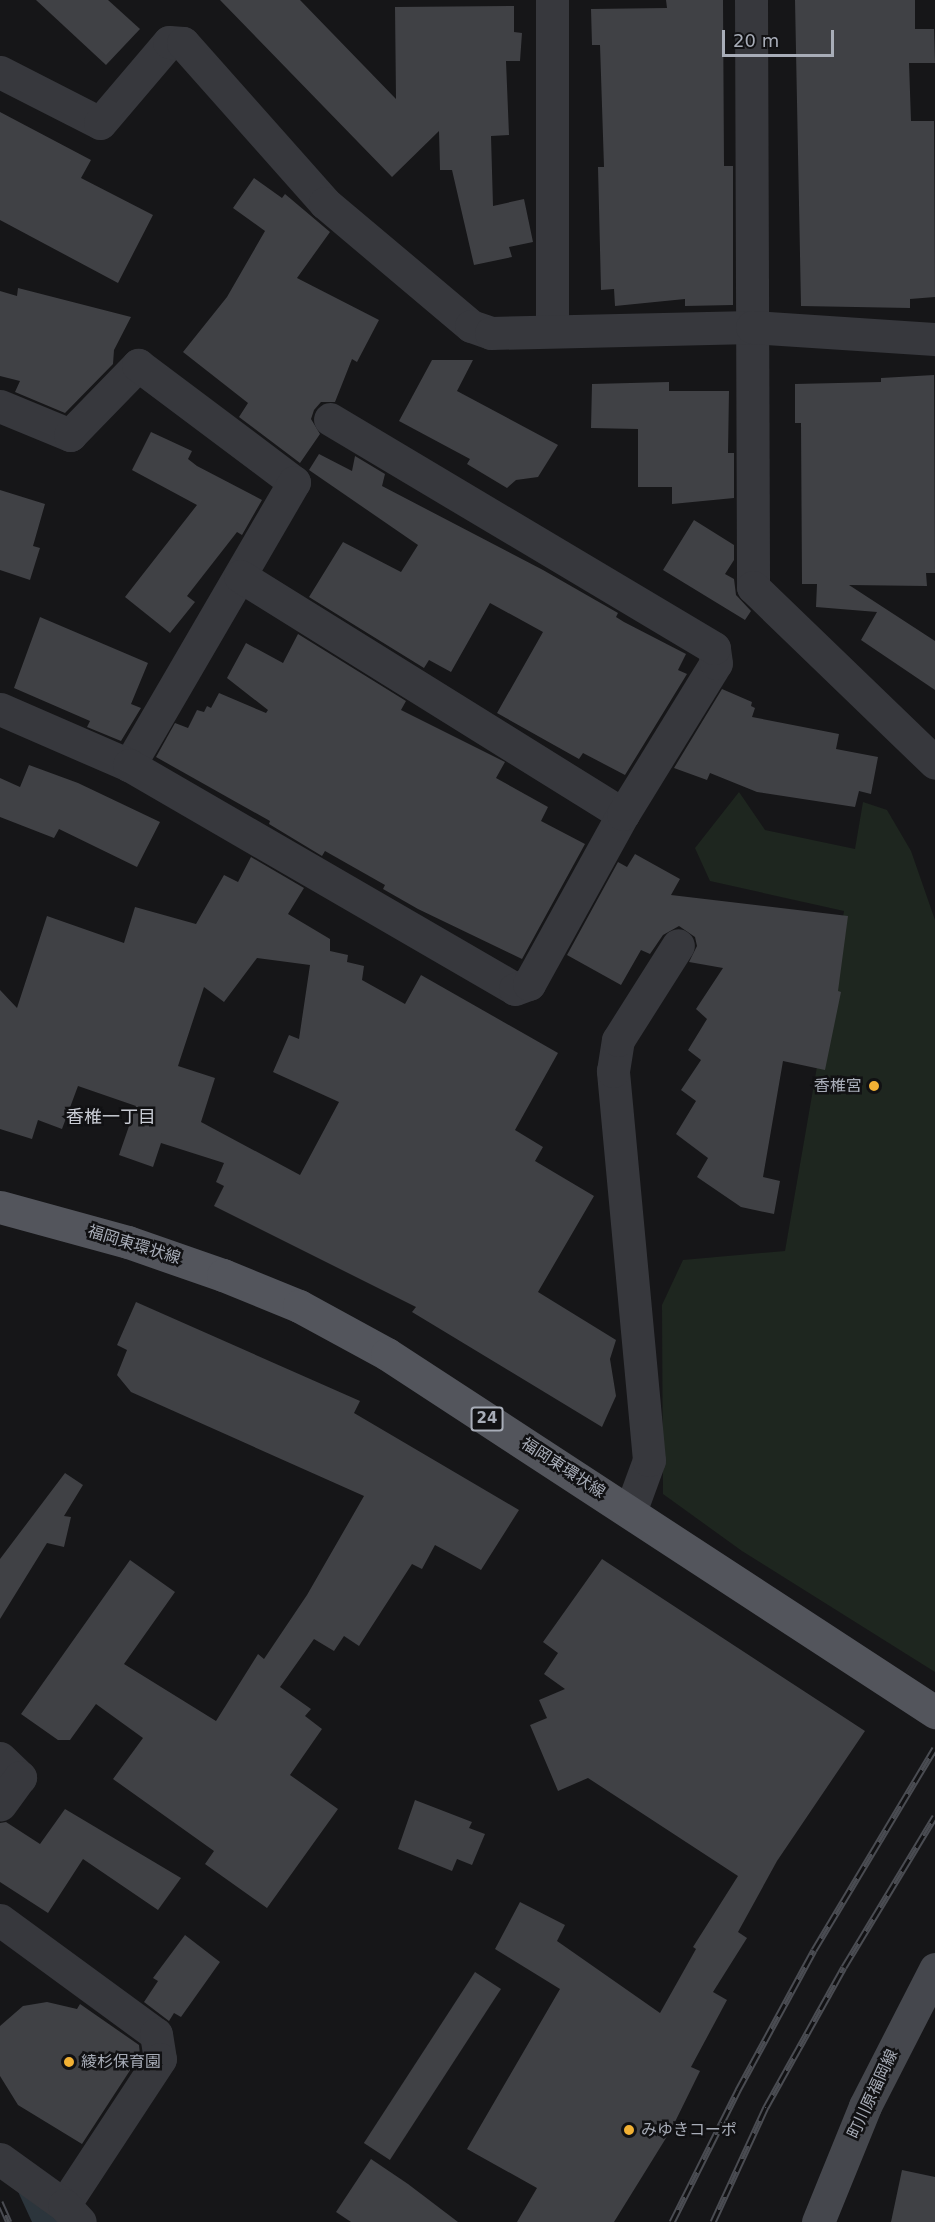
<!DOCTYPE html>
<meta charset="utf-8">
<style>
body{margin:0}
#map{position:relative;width:935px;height:2222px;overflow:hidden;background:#161618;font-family:"DejaVu Sans","Noto Sans JP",sans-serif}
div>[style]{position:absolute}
.green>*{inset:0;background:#1e261f}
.water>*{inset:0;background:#2c353c}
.pier>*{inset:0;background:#161618}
.building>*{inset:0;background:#404145;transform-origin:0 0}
.minor>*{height:33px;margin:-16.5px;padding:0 16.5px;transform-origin:16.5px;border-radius:16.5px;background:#37383d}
.secondary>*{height:33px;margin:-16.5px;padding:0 16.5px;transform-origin:16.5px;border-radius:16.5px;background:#45474d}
.primary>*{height:33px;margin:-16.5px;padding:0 16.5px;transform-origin:16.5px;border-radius:16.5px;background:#53555c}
.rail>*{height:7px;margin-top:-3.5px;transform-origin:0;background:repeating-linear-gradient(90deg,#111113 0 14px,#4a4c52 0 28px);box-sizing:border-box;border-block:2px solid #4a4c52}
.dots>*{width:16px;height:16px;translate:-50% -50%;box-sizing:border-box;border:3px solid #111113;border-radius:50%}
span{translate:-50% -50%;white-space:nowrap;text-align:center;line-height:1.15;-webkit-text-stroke:5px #111113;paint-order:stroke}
.shield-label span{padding:2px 4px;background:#111113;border:2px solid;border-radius:4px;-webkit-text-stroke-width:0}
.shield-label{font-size:15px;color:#a8adb8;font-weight:700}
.poi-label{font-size:16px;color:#a8adb8}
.right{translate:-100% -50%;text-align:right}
.left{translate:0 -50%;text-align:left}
.street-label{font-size:16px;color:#a8adb8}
.neighbourhood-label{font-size:18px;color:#c9ccd4}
.scale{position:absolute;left:722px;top:30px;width:112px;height:27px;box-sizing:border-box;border:3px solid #a8adb8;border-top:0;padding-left:8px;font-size:18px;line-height:21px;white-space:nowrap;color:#a8adb8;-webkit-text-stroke:4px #111113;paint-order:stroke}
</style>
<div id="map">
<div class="green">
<div style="clip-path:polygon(739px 792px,765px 830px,855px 849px,863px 802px,887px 810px,911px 851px,935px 920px,935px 1672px,742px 1551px,663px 1494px,662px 1305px,683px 1260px,785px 1251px,844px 911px,710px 881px,695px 848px)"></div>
</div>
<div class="water">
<div style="clip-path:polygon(0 2171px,66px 2222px,0 2222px)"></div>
</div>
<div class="pier">
<div style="clip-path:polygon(0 2168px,9px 2172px,32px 2222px,0 2222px)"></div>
</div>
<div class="building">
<div style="clip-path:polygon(36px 0,108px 0,140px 29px,106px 65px)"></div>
<div style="clip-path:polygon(220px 0,300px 0,396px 99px,395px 7px,514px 6px,514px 32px,522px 33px,520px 61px,506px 61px,509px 135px,491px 136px,493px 206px,524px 199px,533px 242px,509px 247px,512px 257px,474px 265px,452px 170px,440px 170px,439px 131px,392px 177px)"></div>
<div style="clip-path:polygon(666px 0,723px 0,724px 166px,733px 166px,733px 305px,685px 306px,685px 299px,615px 306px,614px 289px,601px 290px,598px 167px,604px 167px,600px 45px,592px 45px,591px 9px,667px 8px)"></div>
<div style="clip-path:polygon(795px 0,915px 0,915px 29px,934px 29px,935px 63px,909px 63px,911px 121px,934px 121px,935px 297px,910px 299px,910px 308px,801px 306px)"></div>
<div style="clip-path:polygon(0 112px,91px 160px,81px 178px,153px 215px,118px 283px,0 220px)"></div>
<div style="clip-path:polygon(254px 178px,282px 198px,285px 194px,330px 232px,297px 278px,379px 320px,357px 362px,352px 359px,335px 402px,321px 402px,314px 410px,311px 419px,320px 434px,300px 463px,239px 417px,248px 403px,183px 352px,227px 297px,265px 231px,233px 208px)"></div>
<div style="clip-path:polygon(18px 288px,131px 317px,114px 350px,113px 364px,65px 413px,15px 392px,20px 381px,0 376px,0 291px,17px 296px)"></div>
<div style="clip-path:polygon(432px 360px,473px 360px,457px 391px,558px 445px,538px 477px,516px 480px,507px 488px,467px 464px,470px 459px,399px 421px)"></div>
<div style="clip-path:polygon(934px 375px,935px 573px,926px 573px,927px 586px,849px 585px,935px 641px,935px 690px,861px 640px,877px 612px,816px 607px,817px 584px,802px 584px,801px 423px,795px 423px,795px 384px,881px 382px,881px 378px)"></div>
<div style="clip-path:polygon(669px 382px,669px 391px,729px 391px,728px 453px,734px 453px,734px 498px,672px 504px,672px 487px,638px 487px,638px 429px,591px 428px,592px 384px)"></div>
<div style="clip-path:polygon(151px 432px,192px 451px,188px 459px,197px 466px,262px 500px,242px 535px,237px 532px,187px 596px,195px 602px,170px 633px,125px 597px,197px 505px,132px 470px)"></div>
<div style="clip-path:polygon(319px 454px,352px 471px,355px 456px,385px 474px,382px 486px,543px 570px,618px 613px,616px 617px,624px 622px,686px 654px,678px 670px,687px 674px,625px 775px,583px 753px,579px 759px,497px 713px,543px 632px,490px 603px,451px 672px,429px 660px,424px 668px,309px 597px,343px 542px,401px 572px,418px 545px,309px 470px)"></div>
<div style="clip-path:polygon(0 490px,45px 504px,33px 546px,40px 548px,30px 580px,0 570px)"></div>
<div style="clip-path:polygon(694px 520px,734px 545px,734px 560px,725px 574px,734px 579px,736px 595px,751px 611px,745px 620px,663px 570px)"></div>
<div style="clip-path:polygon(40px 617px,148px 663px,131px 704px,141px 708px,121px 741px,87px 727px,90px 721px,14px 688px)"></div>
<div style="clip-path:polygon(298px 634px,406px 701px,401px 710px,505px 762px,496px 778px,548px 807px,541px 821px,585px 844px,522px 959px,418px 909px,383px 889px,385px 885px,325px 851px,322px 856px,269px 824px,270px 821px,156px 757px,175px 723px,188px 728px,197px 710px,204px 712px,207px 706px,211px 708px,219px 693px,266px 713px,268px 710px,227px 678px,246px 643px,283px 663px)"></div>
<div style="clip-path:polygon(722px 689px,752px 702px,751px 706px,755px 708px,752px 717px,839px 734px,836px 749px,878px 757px,871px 794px,859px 791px,855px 807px,757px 792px,710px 773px,707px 780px,674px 768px)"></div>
<div style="clip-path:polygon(29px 765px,78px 783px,160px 822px,137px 867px,59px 829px,54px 838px,0 817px,0 778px,20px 787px)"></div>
<div style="clip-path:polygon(635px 854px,680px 879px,671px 895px,848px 916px,838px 991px,841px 992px,825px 1070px,783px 1061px,763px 1177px,780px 1181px,774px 1214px,741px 1207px,697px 1177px,708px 1158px,676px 1134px,696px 1101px,681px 1090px,701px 1060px,688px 1050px,707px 1019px,696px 1009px,723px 968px,689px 962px,697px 946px,695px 937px,679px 926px,663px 935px,650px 954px,641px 950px,621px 985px,567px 955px,618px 862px,627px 867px)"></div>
<div style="clip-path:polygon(evenodd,251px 857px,304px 888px,288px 914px,330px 939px,330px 951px,348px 955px,347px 962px,364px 966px,362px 980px,405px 1004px,421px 975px,558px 1053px,515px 1130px,543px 1147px,535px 1161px,594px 1196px,538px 1292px,616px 1340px,610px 1359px,616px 1396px,602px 1427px,412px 1312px,416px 1307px,214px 1206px,224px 1186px,216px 1182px,224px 1163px,161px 1143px,153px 1167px,119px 1155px,136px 1106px,78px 1086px,62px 1129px,38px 1120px,32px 1139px,0 1129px,0 990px,17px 1008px,47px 916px,124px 943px,135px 907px,196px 924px,224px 875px,238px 882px,251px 857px,257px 958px,310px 965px,299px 1039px,289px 1035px,273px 1072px,339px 1102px,300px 1175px,201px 1122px,215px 1078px,178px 1066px,204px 987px,224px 1002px,257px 958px)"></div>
<div style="clip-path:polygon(136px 1302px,360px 1401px,354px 1413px,519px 1510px,481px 1570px,435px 1545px,422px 1569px,412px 1564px,359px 1646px,344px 1636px,334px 1651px,314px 1639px,280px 1687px,311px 1709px,305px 1716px,322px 1729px,290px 1775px,338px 1809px,267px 1908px,205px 1864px,214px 1851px,113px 1779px,143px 1738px,96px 1704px,70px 1740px,58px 1740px,21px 1714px,130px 1560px,175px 1592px,124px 1664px,216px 1721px,258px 1654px,264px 1659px,307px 1595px,364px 1496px,131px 1392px,117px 1375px,127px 1350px,117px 1345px)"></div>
<div style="clip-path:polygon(65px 1473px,83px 1485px,64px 1516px,71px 1517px,64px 1547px,47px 1543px,0 1619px,0 1559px)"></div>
<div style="clip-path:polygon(602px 1559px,865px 1731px,777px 1861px,738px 1932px,747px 1938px,713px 1992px,727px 2000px,691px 2067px,700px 2071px,671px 2130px,614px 2222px,517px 2222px,537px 2188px,467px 2149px,560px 1989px,495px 1949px,520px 1902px,565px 1925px,557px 1941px,660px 2013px,696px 1949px,693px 1947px,738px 1876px,588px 1778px,558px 1791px,530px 1725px,547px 1718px,539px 1700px,565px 1689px,544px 1674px,558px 1653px,543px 1642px)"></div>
<div style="clip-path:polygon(415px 1800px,472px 1822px,469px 1828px,485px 1834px,472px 1865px,457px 1859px,452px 1871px,398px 1849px)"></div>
<div style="clip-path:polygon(65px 1809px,181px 1878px,158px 1910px,83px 1859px,48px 1913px,0 1882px,0 1823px,6px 1822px,40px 1844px)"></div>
<div style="clip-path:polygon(185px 1935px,220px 1962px,181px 2017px,174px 2013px,169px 2021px,144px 2002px,158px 1981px,153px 1978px)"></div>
<div style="left:475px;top:1972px;width:31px;height:204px;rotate:33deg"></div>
<div style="clip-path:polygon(47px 2002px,77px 2009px,80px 2004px,139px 2045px,140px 2055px,82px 2144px,18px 2105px,0 2076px,0 2026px,23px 2006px)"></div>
<div style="clip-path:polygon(371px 2159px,408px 2184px,458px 2222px,351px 2222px,336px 2212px)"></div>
<div style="clip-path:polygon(902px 2170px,935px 2177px,935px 2222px,891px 2222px)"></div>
</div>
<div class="minor">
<div style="left:552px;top:0;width:331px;rotate:90deg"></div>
<div style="left:751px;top:0;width:587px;rotate:89.8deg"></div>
<div style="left:753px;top:587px;width:253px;rotate:44deg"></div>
<div style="left:0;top:72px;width:112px;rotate:27deg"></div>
<div style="left:100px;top:123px;width:106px;rotate:-49.6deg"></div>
<div style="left:169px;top:42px;width:14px;rotate:4deg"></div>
<div style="left:183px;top:43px;width:214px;rotate:48.4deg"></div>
<div style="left:325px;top:203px;width:191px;rotate:40.1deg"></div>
<div style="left:471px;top:326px;width:21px;rotate:19deg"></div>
<div style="left:491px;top:333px;width:261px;rotate:-1.3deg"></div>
<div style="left:752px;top:327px;width:183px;rotate:3.8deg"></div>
<div style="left:0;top:406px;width:76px;rotate:22.5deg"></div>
<div style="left:70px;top:435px;width:98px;rotate:-45.8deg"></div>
<div style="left:138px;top:365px;width:195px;rotate:36.9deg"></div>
<div style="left:294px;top:482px;width:328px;rotate:120.2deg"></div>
<div style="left:240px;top:576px;width:451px;rotate:31.9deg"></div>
<div style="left:0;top:709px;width:141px;rotate:23.5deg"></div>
<div style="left:129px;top:765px;width:446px;rotate:30.1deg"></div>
<div style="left:515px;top:989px;width:15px;rotate:-20deg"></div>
<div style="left:529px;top:984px;width:194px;rotate:-61.1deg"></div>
<div style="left:623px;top:814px;width:177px;rotate:-58.4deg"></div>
<div style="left:716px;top:663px;width:15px;rotate:-98deg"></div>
<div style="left:714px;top:648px;width:447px;rotate:-149.2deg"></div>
<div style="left:630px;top:1512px;width:55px;rotate:-69.9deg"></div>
<div style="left:649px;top:1460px;width:391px;rotate:-95.3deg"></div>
<div style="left:613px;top:1071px;width:31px;rotate:-81deg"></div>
<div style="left:618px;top:1040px;width:112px;rotate:-57.7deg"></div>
<div style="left:0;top:1758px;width:28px;rotate:44deg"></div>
<div style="left:20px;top:1777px;width:34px;rotate:126deg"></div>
<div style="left:0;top:1920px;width:193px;rotate:36.2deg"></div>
<div style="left:156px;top:2034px;width:25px;rotate:81deg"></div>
<div style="left:160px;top:2059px;width:175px;rotate:123.3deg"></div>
<div style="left:0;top:2159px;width:79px;rotate:35.7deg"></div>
<div style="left:64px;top:2205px;width:23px;rotate:47deg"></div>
</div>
<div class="secondary">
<div style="left:818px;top:2222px;width:125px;rotate:-67.9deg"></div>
<div style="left:865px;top:2106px;width:154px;rotate:-62.9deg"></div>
</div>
<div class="primary">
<div style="left:0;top:1207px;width:133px;rotate:15.3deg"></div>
<div style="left:128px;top:1242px;width:101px;rotate:19.2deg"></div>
<div style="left:223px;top:1275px;width:82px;rotate:22.2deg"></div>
<div style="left:299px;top:1306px;width:100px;rotate:28.6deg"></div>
<div style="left:387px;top:1354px;width:655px;rotate:33.16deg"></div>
</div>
<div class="rail">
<div style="left:0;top:2202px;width:22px;rotate:66deg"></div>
<div style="left:672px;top:2222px;width:148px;rotate:-63.4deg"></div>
<div style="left:738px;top:2090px;width:159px;rotate:-61.5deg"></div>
<div style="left:814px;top:1950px;width:235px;rotate:-59.1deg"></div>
<div style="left:713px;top:2222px;width:127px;rotate:-65.3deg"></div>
<div style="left:766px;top:2107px;width:160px;rotate:-60.9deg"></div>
<div style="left:844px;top:1967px;width:176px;rotate:-58.9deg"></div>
</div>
<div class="dots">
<div style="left:874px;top:1086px;background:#f2b134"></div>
<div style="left:69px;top:2062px;background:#f2b134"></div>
<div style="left:629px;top:2130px;background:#f2b134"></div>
</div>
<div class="shield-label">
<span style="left:487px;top:1419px">24</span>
</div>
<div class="poi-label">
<span class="right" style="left:862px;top:1086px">香椎宮</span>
<span class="left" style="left:81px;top:2062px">綾杉保育園</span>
<span class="left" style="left:641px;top:2130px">みゆきコーポ</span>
</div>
<div class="street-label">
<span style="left:134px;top:1245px;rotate:17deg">福岡東環状線</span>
<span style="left:563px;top:1468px;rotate:33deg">福岡東環状線</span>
<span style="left:873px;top:2094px;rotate:-65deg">町川原福岡線</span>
</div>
<div class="neighbourhood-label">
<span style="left:111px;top:1117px">香椎一丁目</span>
</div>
<div class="scale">20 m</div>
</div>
